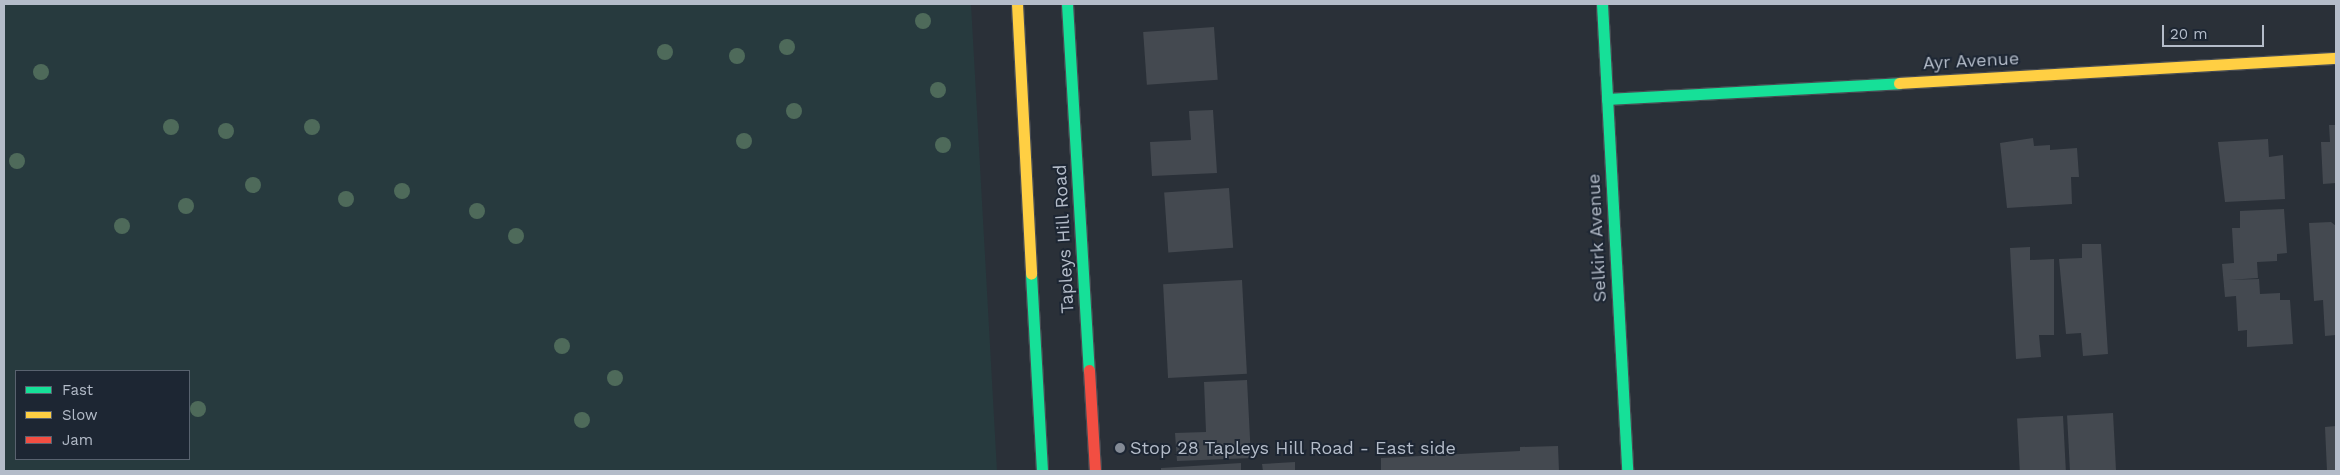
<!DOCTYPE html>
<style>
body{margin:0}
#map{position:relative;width:2340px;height:475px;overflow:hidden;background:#2a3038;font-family:"Work Sans",sans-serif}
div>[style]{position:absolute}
.green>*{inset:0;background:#273a3e}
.building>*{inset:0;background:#444950;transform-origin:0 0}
.roads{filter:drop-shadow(1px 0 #484c53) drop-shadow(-1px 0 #484c53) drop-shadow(0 1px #484c53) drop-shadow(0 -1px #484c53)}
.fast>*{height:11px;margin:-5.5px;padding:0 5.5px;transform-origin:5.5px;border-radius:5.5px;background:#16e098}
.slow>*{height:11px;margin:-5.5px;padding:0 5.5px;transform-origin:5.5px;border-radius:5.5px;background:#ffcf43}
.jam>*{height:11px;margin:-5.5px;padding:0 5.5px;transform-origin:5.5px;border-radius:5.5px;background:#f24e42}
.trees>*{width:16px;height:16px;margin:-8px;border-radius:50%;background:#4e6a5a}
.dots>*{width:14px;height:14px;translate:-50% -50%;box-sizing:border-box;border:2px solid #1d2633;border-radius:50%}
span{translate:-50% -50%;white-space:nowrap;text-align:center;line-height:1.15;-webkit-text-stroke:4px #1d2633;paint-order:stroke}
.street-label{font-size:18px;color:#b4bcc9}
.poi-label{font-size:18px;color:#b4bcc9}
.left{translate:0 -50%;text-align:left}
.frame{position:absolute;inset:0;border:5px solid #b4bcc9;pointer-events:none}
.legend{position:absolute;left:15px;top:370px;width:175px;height:90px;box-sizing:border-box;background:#1d2633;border:1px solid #59626f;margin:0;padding:6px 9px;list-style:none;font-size:15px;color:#b4bcc9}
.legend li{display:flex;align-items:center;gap:10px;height:25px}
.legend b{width:25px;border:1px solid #59626f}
.scale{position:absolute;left:2162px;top:25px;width:102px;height:22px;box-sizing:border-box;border:2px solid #b4bcc9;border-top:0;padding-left:6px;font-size:15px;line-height:18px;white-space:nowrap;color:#b4bcc9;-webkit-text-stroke:4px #1d2633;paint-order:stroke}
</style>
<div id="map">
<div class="green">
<div style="clip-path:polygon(evenodd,4px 4px,971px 4px,997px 471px,4px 471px,4px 4px,16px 371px,189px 371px,189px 459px,16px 459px,16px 371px)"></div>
</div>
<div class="building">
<div style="left:1214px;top:27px;width:53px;height:71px;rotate:86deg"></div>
<div style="clip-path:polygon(1213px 110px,1217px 173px,1152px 176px,1150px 142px,1191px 140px,1189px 111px)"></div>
<div style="clip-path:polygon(2329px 125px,2336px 125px,2336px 183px,2323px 184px,2321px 142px,2330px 142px)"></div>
<div style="clip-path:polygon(2033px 138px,2034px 146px,2050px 145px,2050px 150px,2077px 148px,2079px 177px,2071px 177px,2072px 204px,2007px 208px,2000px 143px)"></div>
<div style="clip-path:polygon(2268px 139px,2269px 157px,2283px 155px,2285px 199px,2225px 202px,2218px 142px)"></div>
<div style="left:1229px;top:188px;width:60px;height:65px;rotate:86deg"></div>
<div style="clip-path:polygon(2284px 209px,2287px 253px,2277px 254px,2277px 261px,2257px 262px,2258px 278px,2228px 280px,2259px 279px,2260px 294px,2280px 293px,2280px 300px,2290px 300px,2293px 344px,2247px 347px,2247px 330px,2238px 331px,2236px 296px,2225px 297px,2222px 264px,2234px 263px,2232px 228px,2240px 228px,2240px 211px)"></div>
<div style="clip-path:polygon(2331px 222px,2336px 226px,2336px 335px,2325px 336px,2323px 300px,2314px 301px,2309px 223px)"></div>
<div style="clip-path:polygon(2082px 244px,2101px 244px,2108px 354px,2083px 356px,2081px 333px,2066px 334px,2059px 259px,2082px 258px)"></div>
<div style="clip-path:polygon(2030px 247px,2030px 260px,2054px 259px,2054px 335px,2039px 335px,2041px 357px,2016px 359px,2010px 248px)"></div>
<div style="left:1242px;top:280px;width:94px;height:79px;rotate:87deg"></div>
<div style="clip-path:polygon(1247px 380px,1251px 458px,1177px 461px,1175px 433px,1206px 432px,1204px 382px)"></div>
<div style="left:2113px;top:413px;width:58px;height:46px;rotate:87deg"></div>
<div style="left:2063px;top:416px;width:55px;height:46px;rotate:87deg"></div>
<div style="clip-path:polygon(2336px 426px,2336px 471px,2327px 471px,2325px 427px)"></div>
<div style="clip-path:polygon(1558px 446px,1559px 471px,1381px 471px,1381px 458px,1520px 451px,1520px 447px)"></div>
<div style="clip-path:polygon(1295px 462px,1295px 471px,1263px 471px,1262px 464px)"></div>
<div style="clip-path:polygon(1241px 463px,1241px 471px,1161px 471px,1161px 468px)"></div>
</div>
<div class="roads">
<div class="fast">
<div style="left:1067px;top:4px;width:367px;rotate:86.6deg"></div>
<div style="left:1602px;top:4px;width:468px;rotate:86.9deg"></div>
<div style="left:1607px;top:99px;width:292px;rotate:-3.1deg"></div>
<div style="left:1031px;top:274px;width:197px;rotate:86.8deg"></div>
</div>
<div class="slow">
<div style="left:1017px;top:4px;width:270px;rotate:87deg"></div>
<div style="left:1899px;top:83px;width:438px;rotate:-3.3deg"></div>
</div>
<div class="jam">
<div style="left:1089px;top:370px;width:101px;rotate:86.6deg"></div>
</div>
</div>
<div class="trees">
<div style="left:923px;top:21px"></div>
<div style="left:787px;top:47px"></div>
<div style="left:665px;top:52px"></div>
<div style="left:737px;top:56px"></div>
<div style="left:41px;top:72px"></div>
<div style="left:938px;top:90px"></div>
<div style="left:794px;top:111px"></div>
<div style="left:171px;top:127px"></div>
<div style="left:312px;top:127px"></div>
<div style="left:226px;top:131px"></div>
<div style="left:744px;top:141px"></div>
<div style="left:943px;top:145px"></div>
<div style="left:17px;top:161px"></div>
<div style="left:253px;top:185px"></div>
<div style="left:402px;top:191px"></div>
<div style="left:346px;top:199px"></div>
<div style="left:186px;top:206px"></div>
<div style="left:477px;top:211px"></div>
<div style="left:122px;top:226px"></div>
<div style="left:516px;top:236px"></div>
<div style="left:562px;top:346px"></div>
<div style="left:615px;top:378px"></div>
<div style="left:198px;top:409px"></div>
<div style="left:582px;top:420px"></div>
</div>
<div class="dots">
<div style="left:1120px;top:448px;background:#848b96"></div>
</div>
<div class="street-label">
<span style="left:1971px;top:61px;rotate:-3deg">Ayr Avenue</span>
<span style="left:1597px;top:238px;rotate:-93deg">Selkirk Avenue</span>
<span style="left:1064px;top:239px;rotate:-93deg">Tapleys Hill Road</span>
</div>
<div class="poi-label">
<span class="left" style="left:1130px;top:448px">Stop 28 Tapleys Hill Road - East side</span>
</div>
<div class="frame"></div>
<ul class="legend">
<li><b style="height:6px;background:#16e098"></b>Fast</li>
<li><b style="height:6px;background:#ffcf43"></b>Slow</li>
<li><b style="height:6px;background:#f24e42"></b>Jam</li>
</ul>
<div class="scale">20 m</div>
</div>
